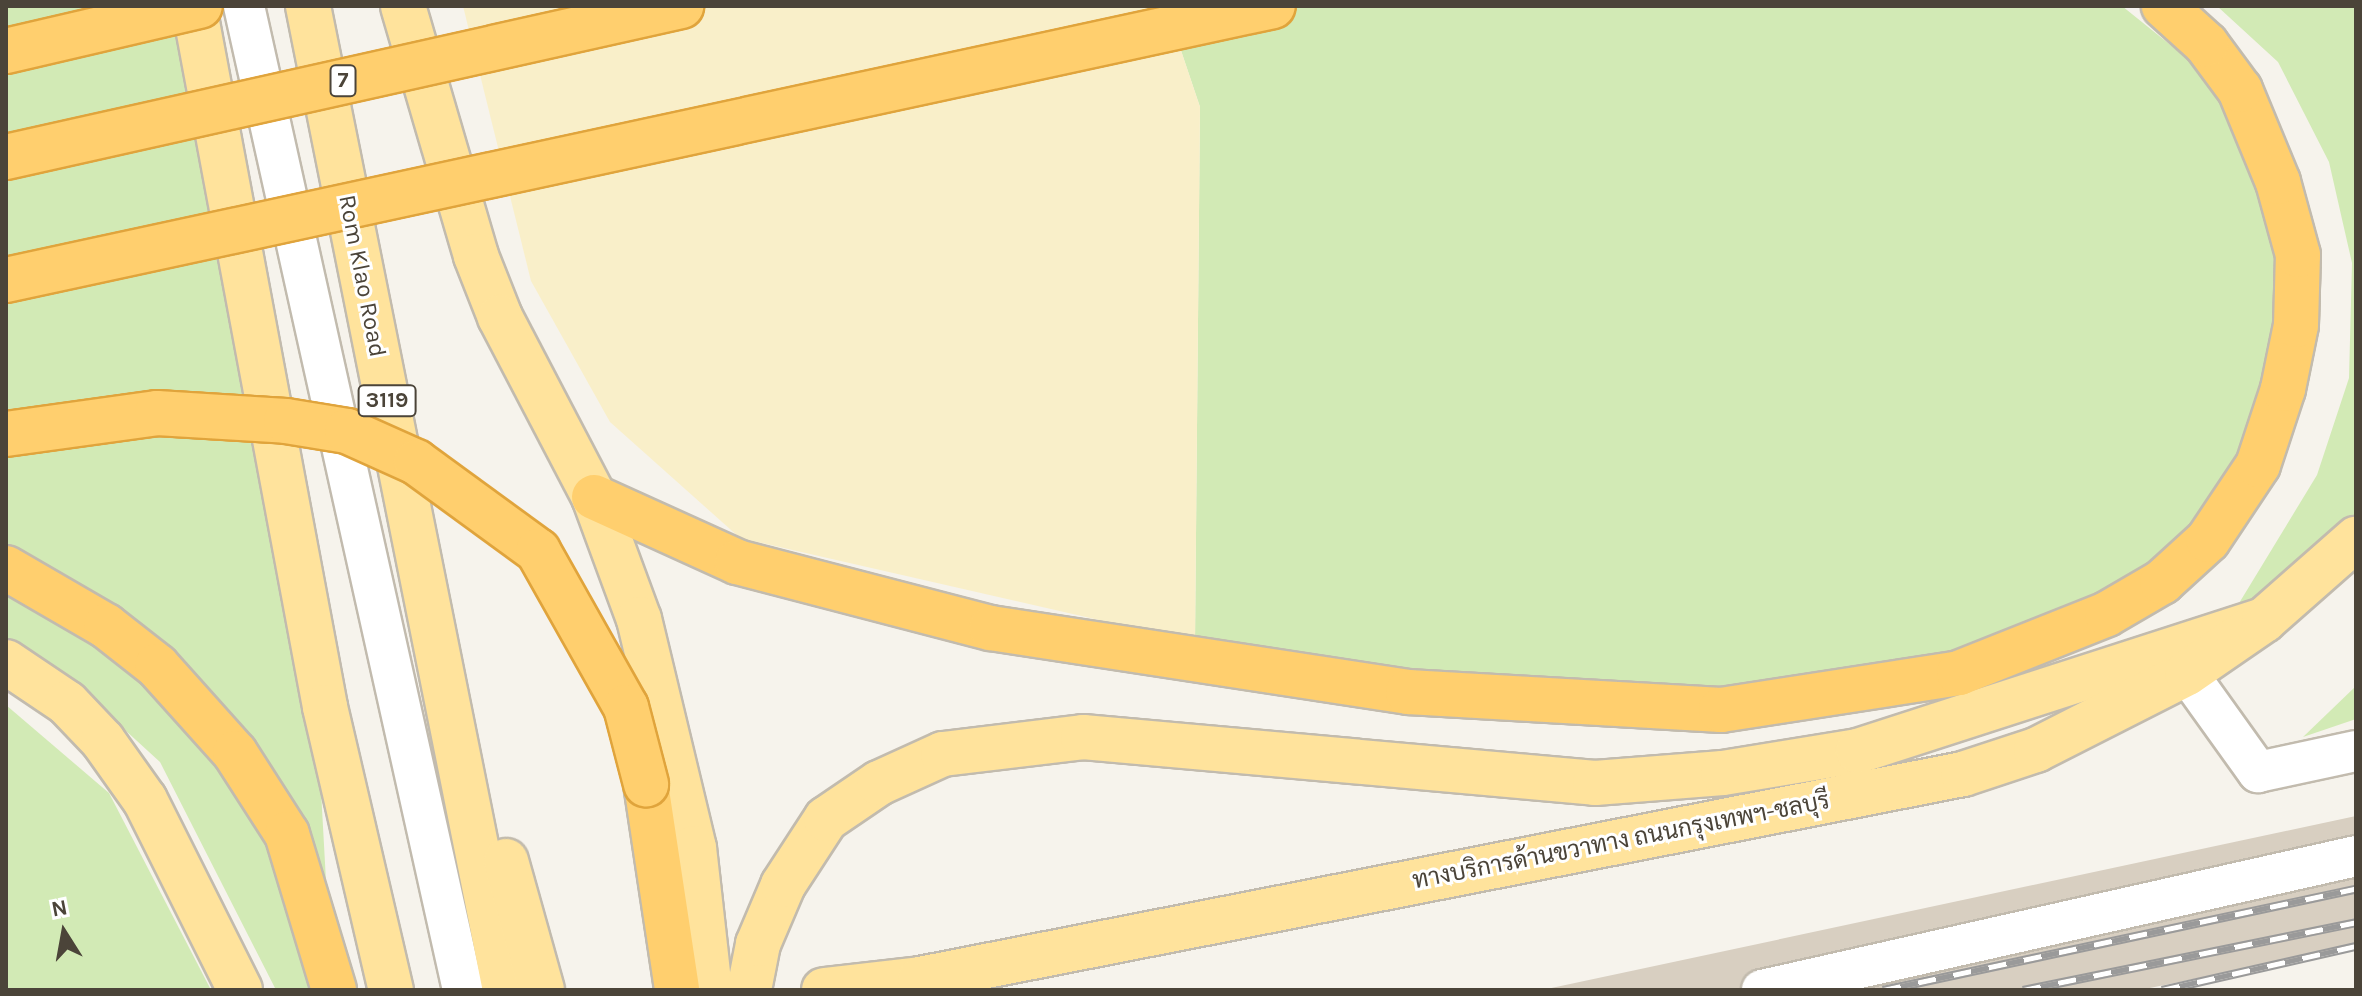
<!DOCTYPE html>
<meta charset="utf-8">
<style>
body{margin:0}
#map{position:relative;width:2362px;height:996px;overflow:hidden;background:#f6f3ec;font-family:Karla,Sarabun,sans-serif}
div>[style]{position:absolute}
.green>*{inset:0;background:#d2eab5}
.sand>*{inset:0;background:#f9efc9}
.building>*{inset:0;background:#d8cfc1}
.roads{filter:drop-shadow(2px 0 #c2bbae) drop-shadow(-2px 0 #c2bbae) drop-shadow(0 2px #c2bbae) drop-shadow(0 -2px #c2bbae)}
.minor>*{height:40px;margin:-20px;padding:0 20px;transform-origin:20px;border-radius:20px;background:#fff}
.major>*{height:44px;margin:-22px;padding:0 22px;transform-origin:22px;border-radius:22px;background:#ffe39c}
.highway>*{height:44px;margin:-22px;padding:0 22px;transform-origin:22px;border-radius:22px;background:#ffcf6e}
.rail>*{height:9px;margin-top:-4.5px;transform-origin:0;background:repeating-linear-gradient(90deg,#fff 0 18px,#9a9a9a 0 36px);box-sizing:border-box;border-block:2px solid #9a9a9a}
.bridges{filter:drop-shadow(2px 0 #e0a43c) drop-shadow(-2px 0 #e0a43c) drop-shadow(0 2px #e0a43c) drop-shadow(0 -2px #e0a43c)}
.highway-bridge>*{height:44px;margin:-22px;padding:0 22px;transform-origin:22px;border-radius:22px;background:#ffcf6e}
span{translate:-50% -50%;white-space:nowrap;text-align:center;line-height:1.15;-webkit-text-stroke:6px #fff;paint-order:stroke}
.shield-label span{padding:2px 6px;background:#fff;border:2px solid;border-radius:6px;-webkit-text-stroke-width:0}
.shield-label{font-size:22px;color:#4b4439;font-weight:700}
.street-label{font-size:24px;color:#4b4439}
.frame{position:absolute;inset:0;border:8px solid #4b4439;pointer-events:none}
.north{position:absolute;left:24px;top:892px;width:80px;height:80px;-webkit-text-stroke:6px #fff;paint-order:stroke;rotate:349deg;font-size:22px;font-weight:700;line-height:32px;text-align:center;color:#4b4439}
.north::after{content:'';display:block;margin:auto;width:28px;height:36px;background:#4b4439;clip-path:polygon(50% 0,100% 100%,50% 72%,0 100%)}
</style>
<div id="map">
<div class="green">
<div style="clip-path:polygon(6px 6px,178px 6px,319px 754px,332px 990px,276px 990px,160px 762px,56px 667px,6px 650px)"></div>
<div style="clip-path:polygon(1166px 6px,2122px 6px,2209px 76px,2275px 222px,2282px 324px,2237px 474px,2182px 547px,2134px 585px,1949px 662px,1778px 691px,1478px 683px,1195px 642px,1200px 107px)"></div>
<div style="clip-path:polygon(2217px 6px,2356px 6px,2356px 517px,2292px 583px,2230px 618px,2317px 475px,2349px 378px,2352px 263px,2329px 162px,2278px 62px)"></div>
<div style="clip-path:polygon(2356px 686px,2356px 719px,2303px 737px)"></div>
<div style="clip-path:polygon(6px 705px,109px 793px,211px 990px,6px 990px)"></div>
</div>
<div class="sand">
<div style="clip-path:polygon(463px 6px,1166px 6px,1200px 107px,1195px 642px,740px 538px,610px 422px,531px 281px)"></div>
</div>
<div class="building">
<div style="clip-path:polygon(2356px 816px,2356px 946px,2140px 990px,1542px 990px)"></div>
</div>
<div class="roads">
<div class="minor">
<div style="left:244px;top:6px;width:1008px;rotate:77.45deg"></div>
<div style="left:2187px;top:673px;width:122px;rotate:54.4deg"></div>
<div style="left:2258px;top:772px;width:100px;rotate:-12.1deg"></div>
<div style="left:1762px;top:990px;width:609px;rotate:-12.71deg"></div>
</div>
<div class="major">
<div style="left:194px;top:6px;width:713px;rotate:79.41deg"></div>
<div style="left:325px;top:707px;width:291px;rotate:76.9deg"></div>
<div style="left:308px;top:6px;width:1004px;rotate:78.68deg"></div>
<div style="left:403px;top:6px;width:260px;rotate:73.7deg"></div>
<div style="left:476px;top:256px;width:66px;rotate:68.5deg"></div>
<div style="left:500px;top:317px;width:203px;rotate:62.4deg"></div>
<div style="left:594px;top:497px;width:130px;rotate:69.8deg"></div>
<div style="left:639px;top:619px;width:236px;rotate:76.5deg"></div>
<div style="left:694px;top:848px;width:143px;rotate:83.6deg"></div>
<div style="left:6px;top:662px;width:73px;rotate:33.9deg"></div>
<div style="left:67px;top:703px;width:52px;rotate:46.5deg"></div>
<div style="left:103px;top:741px;width:72px;rotate:54.6deg"></div>
<div style="left:145px;top:800px;width:212px;rotate:63.4deg"></div>
<div style="left:506px;top:861px;width:134px;rotate:74.4deg"></div>
<div style="left:749px;top:990px;width:47px;rotate:-78.9deg"></div>
<div style="left:758px;top:944px;width:64px;rotate:-67deg"></div>
<div style="left:783px;top:885px;width:79px;rotate:-56.9deg"></div>
<div style="left:826px;top:819px;width:64px;rotate:-34.2deg"></div>
<div style="left:879px;top:783px;width:70px;rotate:-24.4deg"></div>
<div style="left:943px;top:754px;width:141px;rotate:-6.9deg"></div>
<div style="left:1083px;top:737px;width:514px;rotate:5.13deg"></div>
<div style="left:1595px;top:783px;width:128px;rotate:-4.5deg"></div>
<div style="left:1723px;top:773px;width:137px;rotate:-9.3deg"></div>
<div style="left:1858px;top:751px;width:427px;rotate:-17.9deg"></div>
<div style="left:824px;top:990px;width:97px;rotate:-6.5deg"></div>
<div style="left:920px;top:979px;width:1063px;rotate:-11.12deg"></div>
<div style="left:1963px;top:774px;width:77px;rotate:-18.2deg"></div>
<div style="left:2036px;top:750px;width:169px;rotate:-27deg"></div>
<div style="left:2187px;top:673px;width:93px;rotate:-34.5deg"></div>
<div style="left:2264px;top:620px;width:123px;rotate:-41.4deg"></div>
</div>
<div class="highway">
<div style="left:594px;top:497px;width:157px;rotate:24.4deg"></div>
<div style="left:737px;top:562px;width:262px;rotate:14.6deg"></div>
<div style="left:991px;top:628px;width:422px;rotate:8.7deg"></div>
<div style="left:1408px;top:692px;width:314px;rotate:3.3deg"></div>
<div style="left:1721px;top:710px;width:241px;rotate:-8.8deg"></div>
<div style="left:1959px;top:673px;width:159px;rotate:-21.7deg"></div>
<div style="left:2107px;top:614px;width:64px;rotate:-30.2deg"></div>
<div style="left:2162px;top:582px;width:62px;rotate:-42.4deg"></div>
<div style="left:2208px;top:540px;width:90px;rotate:-56.3deg"></div>
<div style="left:2258px;top:465px;width:80px;rotate:-71.8deg"></div>
<div style="left:2283px;top:389px;width:65px;rotate:-78.5deg"></div>
<div style="left:2296px;top:325px;width:70px;rotate:-88.4deg"></div>
<div style="left:2298px;top:255px;width:76px;rotate:-105.3deg"></div>
<div style="left:2278px;top:182px;width:100px;rotate:-112.4deg"></div>
<div style="left:2240px;top:90px;width:57px;rotate:-126.5deg"></div>
<div style="left:2206px;top:44px;width:57px;rotate:-137.9deg"></div>
<div style="left:6px;top:568px;width:116px;rotate:30.1deg"></div>
<div style="left:106px;top:626px;width:65px;rotate:38.1deg"></div>
<div style="left:157px;top:666px;width:117px;rotate:48.1deg"></div>
<div style="left:235px;top:753px;width:96px;rotate:57.3deg"></div>
<div style="left:287px;top:834px;width:163px;rotate:73.2deg"></div>
<div style="left:646px;top:784px;width:208px;rotate:81.4deg"></div>
</div>
</div>
<div class="rail">
<div style="left:1883px;top:990px;width:484px;rotate:-12.1deg"></div>
<div style="left:2023px;top:990px;width:340px;rotate:-11.5deg"></div>
<div style="left:2162px;top:990px;width:199px;rotate:-12.8deg"></div>
</div>
<div class="bridges">
<div class="highway-bridge">
<div style="left:6px;top:51px;width:199px;rotate:-13.1deg"></div>
<div style="left:6px;top:157px;width:692px;rotate:-12.61deg"></div>
<div style="left:6px;top:280px;width:1296px;rotate:-12.2deg"></div>
<div style="left:6px;top:434px;width:152px;rotate:-7.9deg"></div>
<div style="left:157px;top:413px;width:129px;rotate:3.5deg"></div>
<div style="left:286px;top:421px;width:62px;rotate:9.3deg"></div>
<div style="left:347px;top:431px;width:76px;rotate:24.2deg"></div>
<div style="left:416px;top:462px;width:151px;rotate:36.1deg"></div>
<div style="left:538px;top:551px;width:179px;rotate:60.6deg"></div>
<div style="left:626px;top:707px;width:80px;rotate:75.4deg"></div>
</div>
</div>
<div class="shield-label">
<span style="left:343px;top:81px">7</span>
<span style="left:387px;top:401px">3119</span>
</div>
<div class="street-label">
<span style="left:362px;top:276px;rotate:79deg">Rom Klao Road</span>
<span style="left:1621px;top:841px;rotate:-11deg">ทางบริการด้านขวาทาง ถนนกรุงเทพฯ-ชลบุรี</span>
</div>
<div class="frame"></div>
<div class="north">N</div>
</div>
